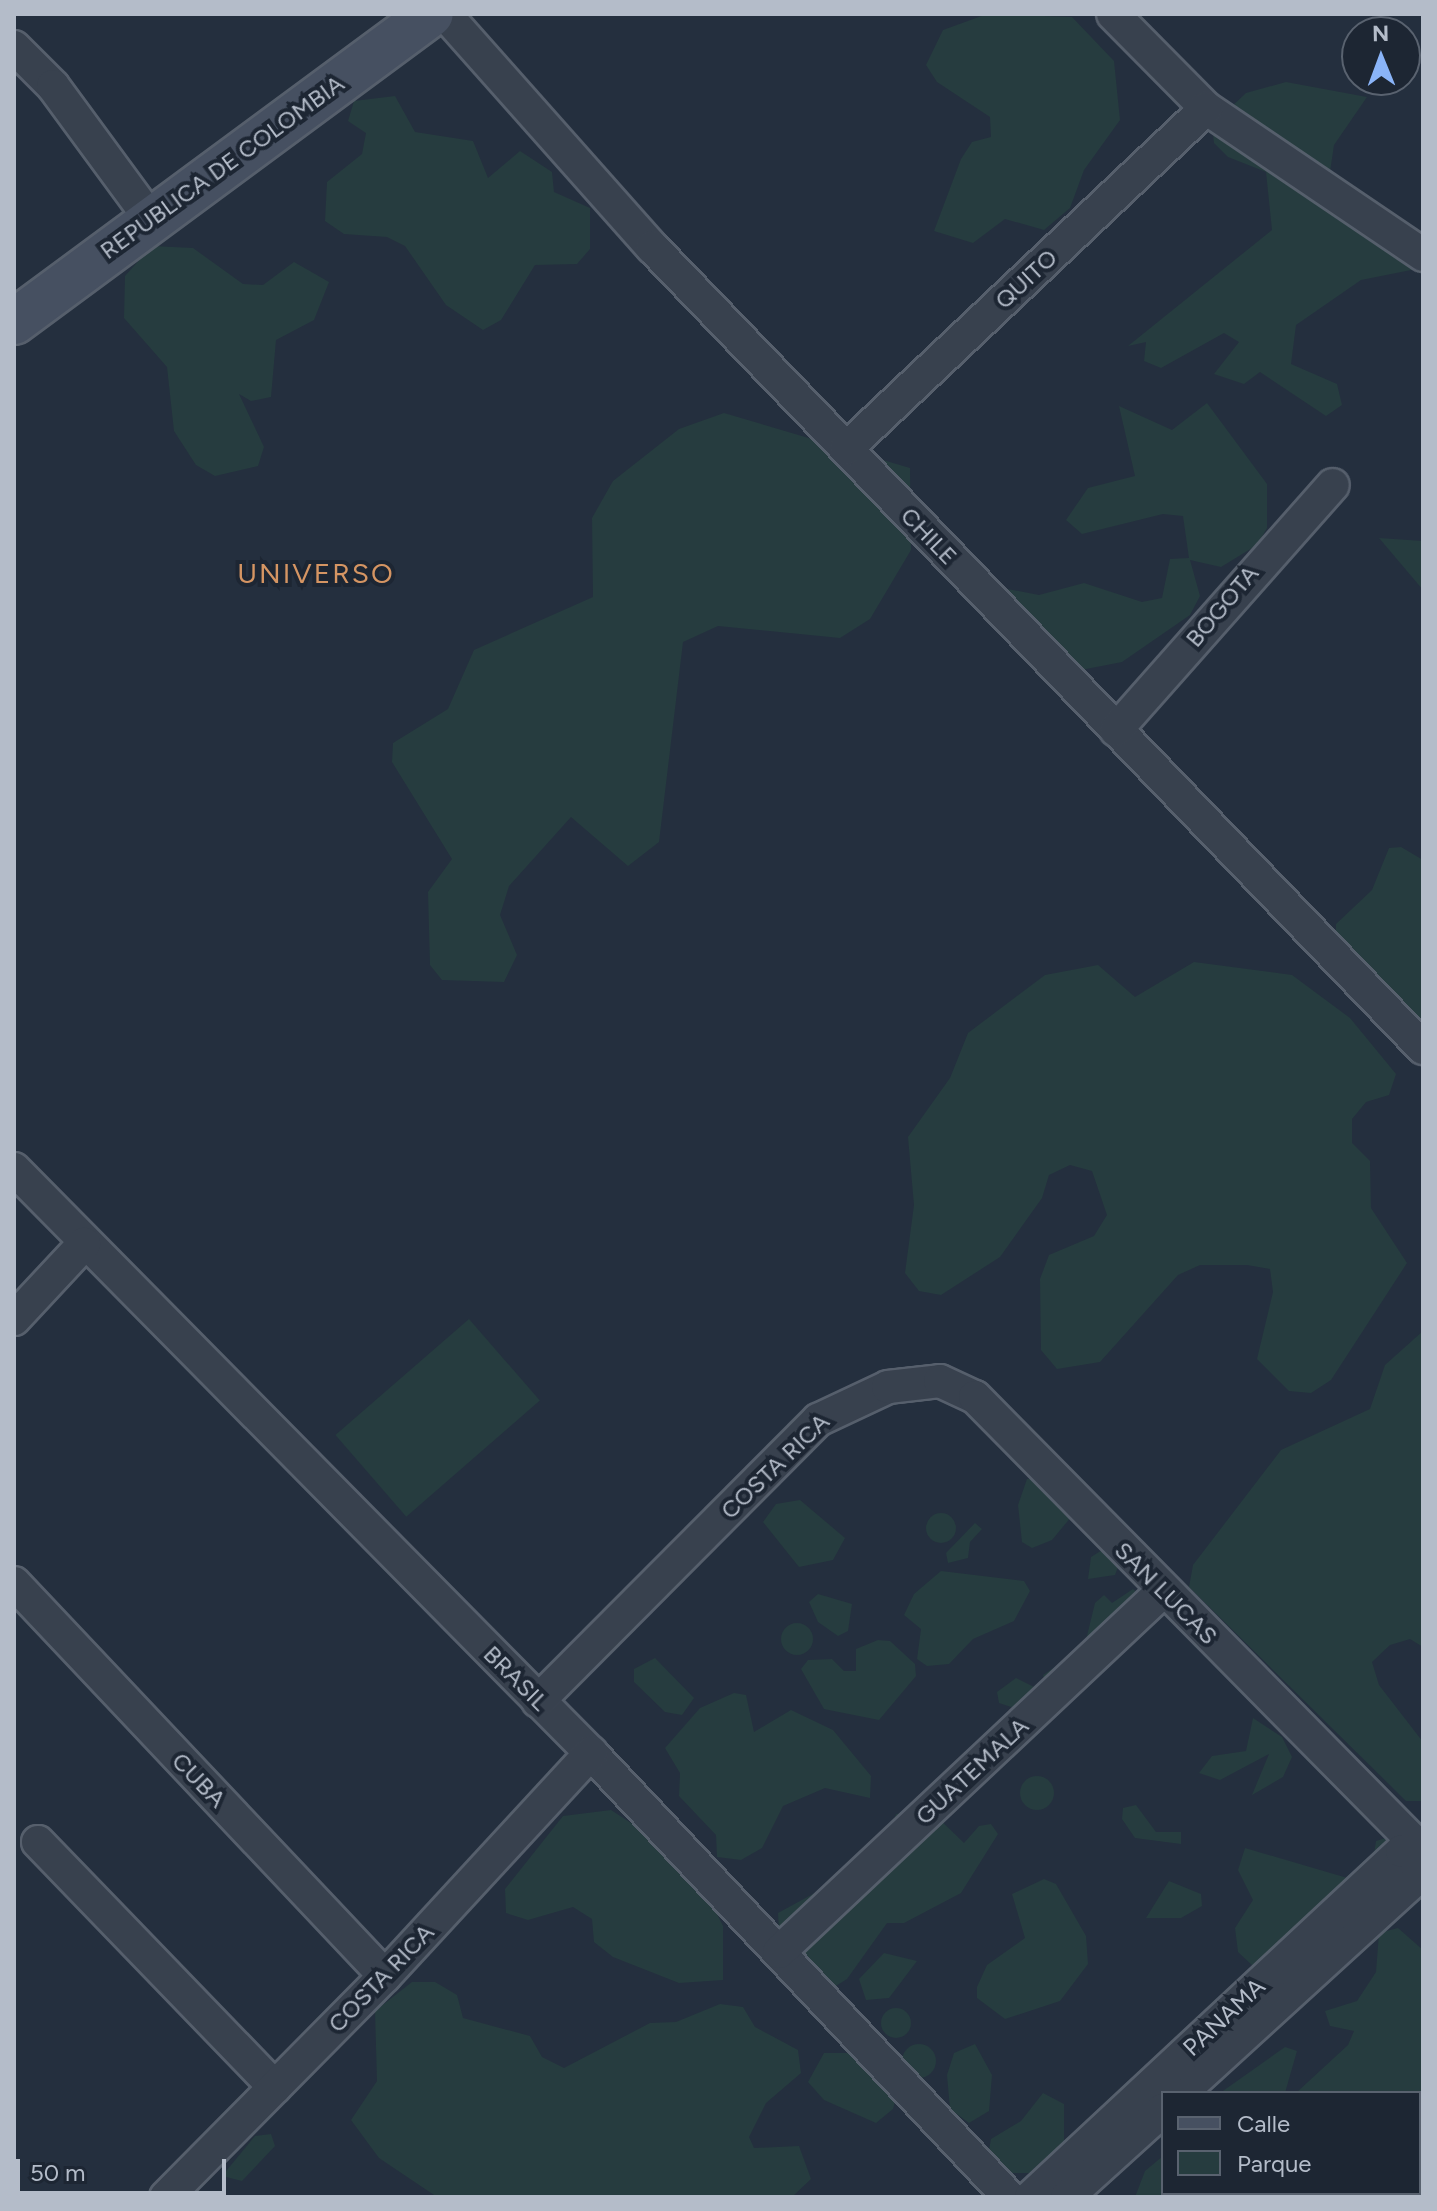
<!DOCTYPE html>
<style>
body{margin:0}
#map{position:relative;width:1437px;height:2211px;overflow:hidden;background:#242f3e;font-family:Figtree,sans-serif}
div>[style]{position:absolute}
.green>*{inset:0;background:#263c3f;transform-origin:0 0}
.round{border-radius:50%}
.roads{filter:drop-shadow(2px 0 #565f6c) drop-shadow(-2px 0 #565f6c) drop-shadow(0 2px #565f6c) drop-shadow(0 -2px #565f6c)}
.street>*{height:32px;margin:-16px;padding:0 16px;transform-origin:16px;border-radius:16px;background:#38414e}
.secondary>*{height:44px;margin:-22px;padding:0 22px;transform-origin:22px;border-radius:22px;background:#465061}
span{translate:-50% -50%;white-space:nowrap;text-align:center;line-height:1.15;-webkit-text-stroke:8px #1d2633;paint-order:stroke}
.street-label{font-size:24px;color:#b4bcc9}
.quarter-label{font-size:28px;color:#d59563;letter-spacing:2px}
.frame{position:absolute;inset:0;border:16px solid #b4bcc9;pointer-events:none}
.legend{position:absolute;left:1161px;top:2091px;width:260px;height:104px;box-sizing:border-box;background:#1d2633;border:2px solid #59626f;margin:0;padding:10px 14px;list-style:none;font-size:24px;color:#b4bcc9}
.legend li{display:flex;align-items:center;gap:16px;height:40px}
.legend b{width:40px;border:2px solid #59626f}
.north{position:absolute;left:1341px;top:16px;width:80px;height:80px;box-sizing:border-box;background:#1d2633;border:2px solid #59626f;border-radius:50%;rotate:359deg;font-size:22px;font-weight:700;line-height:32px;text-align:center;color:#b4bcc9}
.north::after{content:'';display:block;margin:auto;width:28px;height:36px;background:#8ab4f8;clip-path:polygon(50% 0,100% 100%,50% 72%,0 100%)}
.scale{position:absolute;left:16px;top:2159px;width:210px;height:36px;box-sizing:border-box;border:4px solid #b4bcc9;border-top:0;padding-left:10px;font-size:24px;line-height:28px;white-space:nowrap;color:#b4bcc9;-webkit-text-stroke:6px #1d2633;paint-order:stroke}
</style>
<div id="map">
<div class="green">
<div style="clip-path:polygon(987px 14px,1072px 17px,1114px 61px,1120px 120px,1084px 170px,1070px 208px,1044px 230px,1005px 219px,973px 243px,934px 231px,961px 159px,972px 142px,991px 137px,990px 117px,937px 82px,926px 65px,943px 30px)"></div>
<div style="clip-path:polygon(1286px 82px,1367px 97px,1334px 145px,1325px 205px,1338px 220px,1401px 228px,1416px 269px,1361px 280px,1296px 325px,1291px 364px,1337px 384px,1342px 405px,1326px 416px,1260px 372px,1244px 384px,1214px 374px,1239px 342px,1224px 333px,1161px 368px,1144px 361px,1146px 342px,1128px 346px,1272px 230px,1266px 172px,1228px 157px,1214px 143px,1212px 125px,1246px 93px)"></div>
<div style="clip-path:polygon(395px 96px,415px 132px,473px 141px,488px 178px,520px 151px,552px 172px,554px 192px,590px 208px,590px 249px,577px 264px,535px 265px,501px 320px,483px 330px,446px 305px,405px 246px,387px 237px,344px 234px,325px 221px,327px 182px,362px 154px,366px 133px,348px 121px,354px 101px)"></div>
<div style="clip-path:polygon(152px 246px,193px 248px,243px 284px,263px 285px,294px 262px,329px 282px,314px 320px,276px 340px,271px 397px,251px 401px,239px 394px,264px 447px,258px 466px,215px 476px,196px 465px,174px 431px,167px 367px,124px 318px,125px 276px)"></div>
<div style="clip-path:polygon(1207px 403px,1267px 484px,1267px 528px,1257px 545px,1221px 567px,1190px 560px,1200px 596px,1190px 615px,1122px 662px,1081px 670px,997px 587px,1039px 595px,1084px 583px,1142px 602px,1162px 598px,1170px 559px,1189px 558px,1183px 516px,1163px 514px,1082px 534px,1066px 520px,1088px 488px,1135px 476px,1119px 406px,1172px 430px)"></div>
<div style="clip-path:polygon(724px 413px,910px 468px,911px 550px,870px 619px,840px 638px,718px 626px,683px 642px,659px 842px,628px 866px,571px 817px,509px 886px,500px 915px,517px 955px,504px 982px,442px 980px,430px 965px,428px 892px,452px 859px,392px 762px,393px 743px,448px 709px,474px 650px,593px 597px,592px 518px,613px 481px,679px 429px)"></div>
<div style="clip-path:polygon(1379px 538px,1423px 541px,1423px 590px)"></div>
<div style="clip-path:polygon(1401px 847px,1423px 860px,1423px 1029px,1336px 947px,1336px 924px,1372px 890px,1389px 848px)"></div>
<div style="clip-path:polygon(1194px 962px,1292px 975px,1350px 1018px,1396px 1074px,1389px 1095px,1366px 1102px,1352px 1119px,1352px 1143px,1370px 1161px,1371px 1208px,1407px 1263px,1331px 1380px,1311px 1393px,1289px 1391px,1257px 1359px,1273px 1292px,1270px 1269px,1247px 1265px,1200px 1265px,1178px 1275px,1100px 1362px,1057px 1369px,1041px 1350px,1040px 1279px,1049px 1255px,1094px 1236px,1107px 1215px,1092px 1171px,1070px 1165px,1049px 1175px,1042px 1198px,1000px 1257px,941px 1295px,919px 1291px,905px 1273px,914px 1205px,908px 1137px,950px 1078px,968px 1033px,1045px 975px,1098px 965px,1135px 997px)"></div>
<div style="left:469px;top:1319px;width:108px;height:177px;rotate:49deg"></div>
<div style="clip-path:polygon(1423px 1331px,1423px 1647px,1410px 1639px,1390px 1645px,1372px 1662px,1379px 1685px,1423px 1742px,1423px 1801px,1406px 1801px,1189px 1587px,1193px 1565px,1281px 1450px,1370px 1409px,1385px 1365px)"></div>
<div style="clip-path:polygon(1052px 1478px,1081px 1505px,1052px 1540px,1032px 1548px,1022px 1542px,1018px 1505px,1027px 1479px)"></div>
<div style="clip-path:polygon(800px 1500px,845px 1538px,833px 1560px,799px 1567px,763px 1522px,776px 1504px)"></div>
<div class="round" style="left:926px;top:1513px;width:30px;height:30px"></div>
<div style="clip-path:polygon(975px 1523px,982px 1529px,970px 1542px,968px 1558px,948px 1563px,946px 1553px)"></div>
<div style="clip-path:polygon(1107px 1547px,1123px 1554px,1115px 1575px,1088px 1579px,1091px 1557px)"></div>
<div style="clip-path:polygon(941px 1571px,1024px 1581px,1030px 1591px,1014px 1621px,973px 1639px,949px 1664px,927px 1666px,917px 1659px,921px 1629px,904px 1615px,914px 1594px)"></div>
<div style="clip-path:polygon(1133px 1589px,1142px 1597px,1046px 1686px,1043px 1675px,1084px 1648px,1095px 1603px,1104px 1595px,1112px 1603px)"></div>
<div style="clip-path:polygon(818px 1594px,852px 1604px,848px 1631px,838px 1636px,818px 1622px,809px 1602px)"></div>
<div class="round" style="left:781px;top:1623px;width:32px;height:32px"></div>
<div style="clip-path:polygon(878px 1640px,890px 1641px,915px 1664px,916px 1676px,879px 1720px,824px 1709px,801px 1669px,808px 1660px,832px 1659px,844px 1671px,856px 1671px,856px 1649px)"></div>
<div style="clip-path:polygon(655px 1658px,694px 1698px,682px 1715px,665px 1712px,634px 1682px,634px 1669px)"></div>
<div style="clip-path:polygon(1016px 1678px,1036px 1688px,1020px 1710px,999px 1703px,997px 1692px)"></div>
<div style="clip-path:polygon(734px 1693px,746px 1695px,754px 1732px,791px 1710px,833px 1730px,871px 1776px,870px 1798px,825px 1788px,783px 1806px,762px 1848px,741px 1860px,717px 1857px,716px 1835px,679px 1796px,680px 1773px,665px 1748px,700px 1708px)"></div>
<div style="clip-path:polygon(1253px 1718px,1282px 1737px,1292px 1757px,1283px 1777px,1252px 1795px,1269px 1754px,1220px 1780px,1199px 1773px,1212px 1756px,1246px 1751px)"></div>
<div class="round" style="left:1020px;top:1776px;width:34px;height:34px"></div>
<div style="clip-path:polygon(1136px 1805px,1156px 1832px,1181px 1832px,1181px 1844px,1135px 1838px,1122px 1819px,1123px 1808px)"></div>
<div style="clip-path:polygon(611px 1810px,691px 1862px,723px 1926px,723px 1980px,679px 1983px,613px 1957px,594px 1942px,592px 1919px,573px 1907px,528px 1920px,506px 1913px,505px 1889px,563px 1816px)"></div>
<div style="clip-path:polygon(930px 1810px,964px 1843px,979px 1826px,991px 1824px,998px 1834px,961px 1893px,904px 1923px,887px 1923px,847px 1979px,826px 1992px,804px 1992px,782px 1981px,778px 1913px,844px 1877px,888px 1837px,896px 1814px)"></div>
<div style="clip-path:polygon(1409px 1831px,1365px 1948px,1333px 1963px,1255px 1968px,1238px 1952px,1235px 1928px,1253px 1900px,1238px 1870px,1245px 1848px,1361px 1882px,1371px 1875px,1376px 1841px)"></div>
<div style="clip-path:polygon(1044px 1879px,1056px 1884px,1086px 1936px,1088px 1964px,1060px 2001px,1005px 2019px,977px 1998px,977px 1987px,987px 1965px,1025px 1938px,1012px 1894px)"></div>
<div style="clip-path:polygon(1169px 1881px,1201px 1894px,1202px 1906px,1181px 1918px,1146px 1918px)"></div>
<div style="clip-path:polygon(1398px 1928px,1423px 1950px,1423px 2111px,1419px 2116px,1419px 2093px,1296px 2093px,1348px 2045px,1354px 2031px,1330px 2026px,1325px 2011px,1357px 2001px,1376px 1972px,1379px 1933px)"></div>
<div style="clip-path:polygon(884px 1953px,917px 1961px,889px 1998px,866px 2000px,859px 1979px)"></div>
<div style="clip-path:polygon(412px 1982px,435px 1982px,457px 1995px,463px 2018px,530px 2036px,542px 2057px,564px 2068px,650px 2023px,676px 2022px,720px 2004px,743px 2007px,755px 2027px,798px 2050px,801px 2073px,766px 2103px,749px 2137px,754px 2148px,799px 2146px,811px 2179px,792px 2197px,437px 2197px,379px 2158px,351px 2120px,377px 2081px,375px 2011px)"></div>
<div class="round" style="left:881px;top:2008px;width:30px;height:30px"></div>
<div class="round" style="left:902px;top:2044px;width:34px;height:34px"></div>
<div style="clip-path:polygon(975px 2044px,992px 2075px,989px 2111px,969px 2123px,950px 2109px,947px 2075px,954px 2053px)"></div>
<div style="clip-path:polygon(1285px 2047px,1297px 2051px,1285px 2093px,1220px 2093px)"></div>
<div style="clip-path:polygon(824px 2053px,847px 2053px,878px 2071px,896px 2098px,893px 2109px,876px 2123px,824px 2100px,808px 2082px)"></div>
<div style="clip-path:polygon(1043px 2093px,1064px 2104px,1064px 2142px,1029px 2173px,1006px 2173px,987px 2161px,991px 2139px,1021px 2121px)"></div>
<div style="clip-path:polygon(271px 2134px,275px 2146px,242px 2181px,222px 2176px,255px 2136px)"></div>
<div style="clip-path:polygon(1163px 2156px,1163px 2193px,1214px 2197px,1135px 2197px,1145px 2171px)"></div>
</div>
<div class="roads">
<div class="street">
<div style="left:445px;top:14px;width:312px;rotate:48.4deg"></div>
<div style="left:652px;top:247px;width:1112px;rotate:46.09deg"></div>
<div style="left:1113px;top:14px;width:132px;rotate:45.3deg"></div>
<div style="left:1206px;top:108px;width:262px;rotate:34.1deg"></div>
<div style="left:14px;top:47px;width:55px;rotate:45deg"></div>
<div style="left:53px;top:86px;width:164px;rotate:53.7deg"></div>
<div style="left:846px;top:449px;width:496px;rotate:-43.4deg"></div>
<div style="left:1116px;top:730px;width:327px;rotate:-48.5deg"></div>
<div style="left:14px;top:1169px;width:821px;rotate:45.35deg"></div>
<div style="left:591px;top:1753px;width:610px;rotate:46.73deg"></div>
<div style="left:14px;top:1319px;width:103px;rotate:-47deg"></div>
<div style="left:14px;top:1583px;width:540px;rotate:46.65deg"></div>
<div style="left:538px;top:1701px;width:397px;rotate:-45.1deg"></div>
<div style="left:818px;top:1420px;width:77px;rotate:-25.2deg"></div>
<div style="left:888px;top:1387px;width:52px;rotate:-6.6deg"></div>
<div style="left:940px;top:1381px;width:38px;rotate:25deg"></div>
<div style="left:975px;top:1397px;width:638px;rotate:45.38deg"></div>
<div style="left:38px;top:1842px;width:341px;rotate:46deg"></div>
<div style="left:779px;top:1952px;width:528px;rotate:-43.24deg"></div>
<div style="left:1181px;top:2093px;width:328px;rotate:-42.4deg"></div>
<div style="left:166px;top:2197px;width:311px;rotate:-45.3deg"></div>
<div style="left:385px;top:1976px;width:304px;rotate:-47.3deg"></div>
<div style="left:1031px;top:2197px;width:507px;rotate:-43deg"></div>
<div style="left:1402px;top:1851px;width:21px"></div>
<div style="left:1067px;top:2197px;width:130px;rotate:-42.2deg"></div>
</div>
<div class="secondary">
<div style="left:14px;top:322px;width:518px;rotate:-36.45deg"></div>
</div>
</div>
<div class="street-label">
<span style="left:222px;top:167px;rotate:-36deg">REPUBLICA DE COLOMBIA</span>
<span style="left:1026px;top:279px;rotate:-43deg">QUITO</span>
<span style="left:929px;top:536px;rotate:46deg">CHILE</span>
<span style="left:1222px;top:606px;rotate:-50deg">BOGOTA</span>
<span style="left:775px;top:1466px;rotate:-44deg">COSTA RICA</span>
<span style="left:1166px;top:1593px;rotate:45deg">SAN LUCAS</span>
<span style="left:516px;top:1678px;rotate:45deg">BRASIL</span>
<span style="left:972px;top:1771px;rotate:-43deg">GUATEMALA</span>
<span style="left:199px;top:1780px;rotate:46deg">CUBA</span>
<span style="left:381px;top:1978px;rotate:-46deg">COSTA RICA</span>
<span style="left:1224px;top:2017px;rotate:-43deg">PANAMA</span>
</div>
<div class="quarter-label">
<span style="left:316px;top:573px">UNIVERSO</span>
</div>
<div class="frame"></div>
<ul class="legend">
<li><b style="height:10px;background:#465061"></b>Calle</li>
<li><b style="height:22px;background:#263c3f"></b>Parque</li>
</ul>
<div class="north">N</div>
<div class="scale">50 m</div>
</div>
